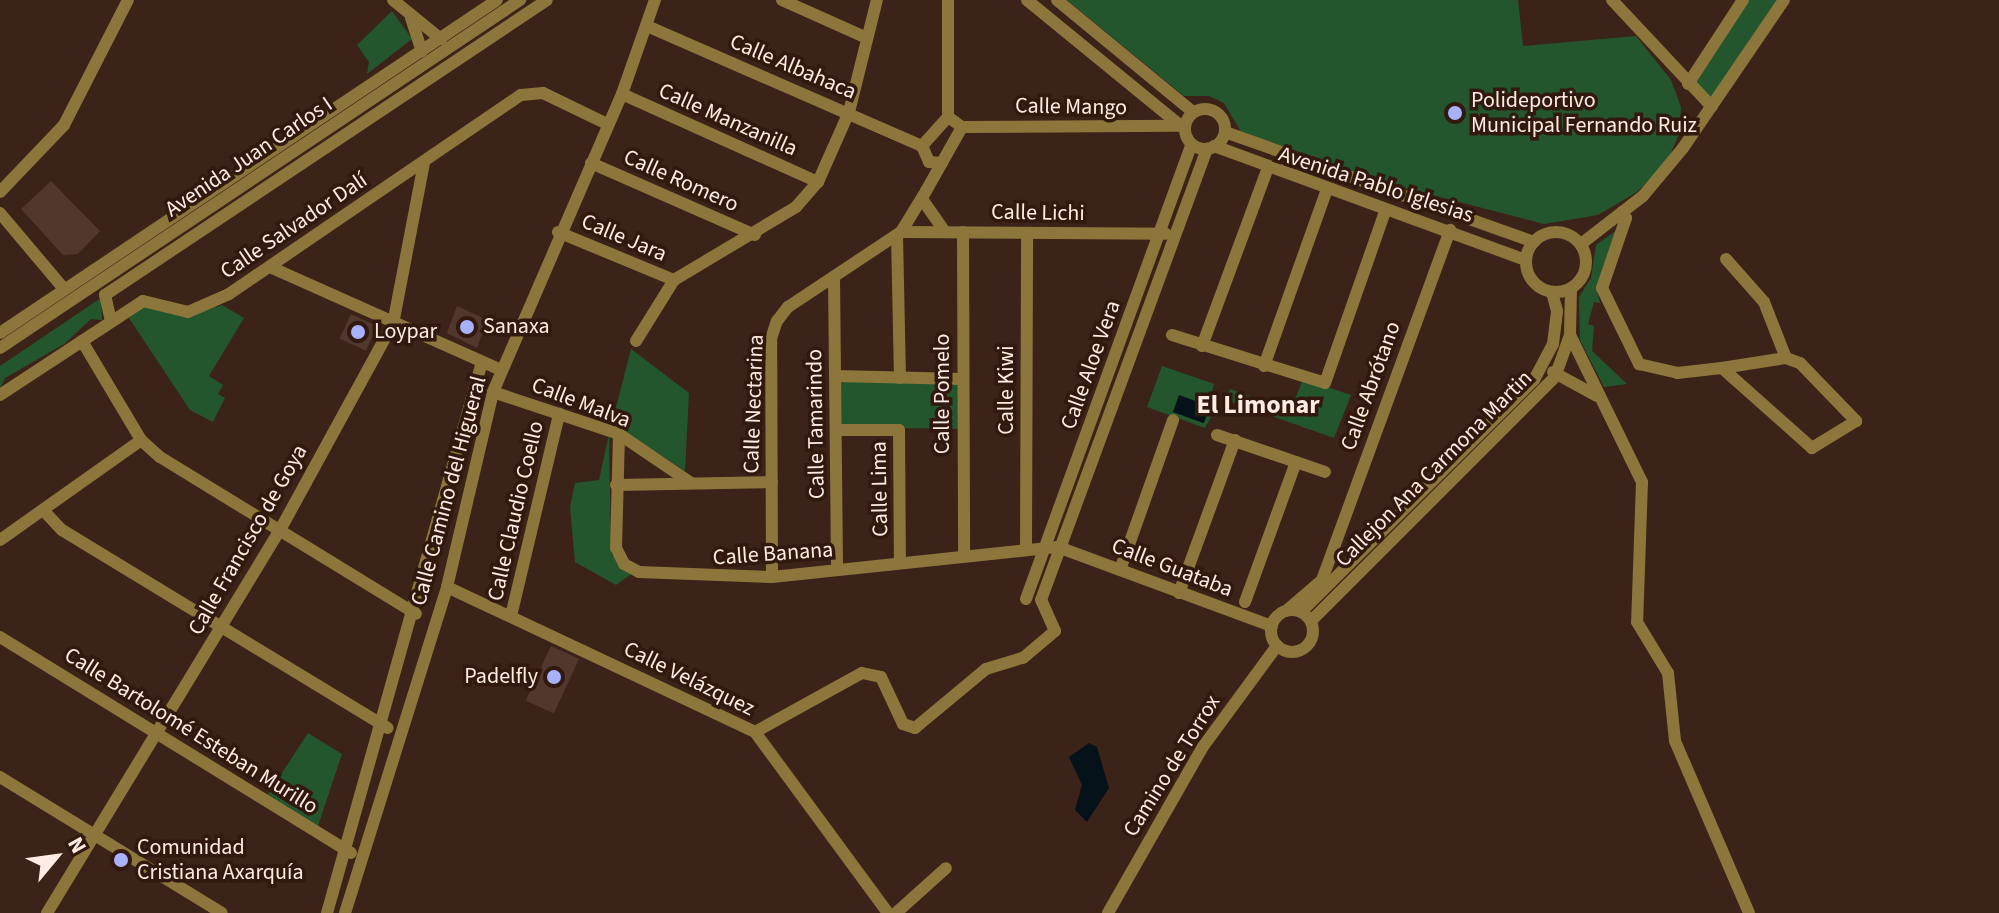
<!DOCTYPE html>
<meta charset="utf-8">
<style>
body{margin:0}
#map{position:relative;width:1999px;height:913px;overflow:hidden;background:#3c2319;font-family:"Source Sans 3",sans-serif}
div>[style]{position:absolute}
.green>*{inset:0;background:#24562d;transform-origin:0 0}
.water>*{inset:0;background:#05121a;transform-origin:0 0}
.building>*{inset:0;background:#52372d;transform-origin:0 0}
.minor>*{height:12px;margin:-6px;padding:0 6px;transform-origin:6px;border-radius:6px;background:#8c763b}
.minor>.ring{margin:-6px;padding:0;box-sizing:content-box;background:none;border:12px solid #8c763b;border-radius:50%}
.dots>*{width:22px;height:22px;translate:-50% -50%;box-sizing:border-box;border:4px solid #31190f;border-radius:50%}
span{translate:-50% -50%;white-space:nowrap;text-align:center;line-height:1.15;-webkit-text-stroke:7px #31190f;paint-order:stroke}
.street-label{font-size:22px;color:#fdebe4}
.poi-label{font-size:22px;color:#fdebe4}
.left{translate:0 -50%;text-align:left}
.right{translate:-100% -50%;text-align:right}
.quarter-label{font-size:26px;color:#fdebe4;font-weight:700}
.north{position:absolute;left:16px;top:817px;width:80px;height:80px;-webkit-text-stroke:6px #31190f;paint-order:stroke;rotate:61deg;font-size:22px;font-weight:700;line-height:32px;text-align:center;color:#fdebe4}
.north::after{content:'';display:block;margin:auto;width:28px;height:36px;background:#fdebe4;clip-path:polygon(50% 0,100% 100%,50% 72%,0 100%)}
</style>
<div id="map">
<div class="green">
<div style="clip-path:polygon(1067px 0,1518px 0,1523px 46px,1636px 36px,1671px 80px,1681px 107px,1679px 134px,1667px 162px,1637px 192px,1598px 215px,1544px 224px,1386px 183px,1241px 132px,1224px 103px,1209px 96px,1184px 96px)"></div>
<div style="clip-path:polygon(1745px 0,1781px 0,1712px 105px,1690px 83px)"></div>
<div style="clip-path:polygon(392px 11px,412px 39px,367px 74px,369px 62px,357px 45px)"></div>
<div style="clip-path:polygon(1617px 230px,1597px 291px,1600px 303px,1594px 302px,1588px 324px,1594px 326px,1592px 351px,1627px 384px,1604px 387px,1580px 340px,1579px 297px,1591px 278px,1596px 245px)"></div>
<div style="clip-path:polygon(101px 298px,102px 320px,91px 319px,64px 344px,5px 378px,0 388px,0 366px)"></div>
<div style="clip-path:polygon(147px 304px,182px 317px,222px 305px,244px 318px,209px 376px,223px 385px,218px 394px,225px 398px,213px 422px,190px 410px,129px 318px)"></div>
<div style="clip-path:polygon(631px 349px,689px 393px,685px 471px,612px 423px)"></div>
<div style="clip-path:polygon(1162px 366px,1214px 384px,1210px 400px,1218px 404px,1205px 428px,1147px 407px)"></div>
<div style="left:838px;top:379px;width:122px;height:48px;rotate:1deg"></div>
<div style="clip-path:polygon(1303px 379px,1351px 395px,1334px 438px,1226px 400px,1230px 389px,1277px 406px,1281px 397px,1294px 402px)"></div>
<div style="clip-path:polygon(609px 434px,611px 554px,631px 574px,616px 585px,575px 562px,570px 507px,575px 483px,599px 480px)"></div>
<div style="clip-path:polygon(308px 733px,342px 754px,318px 826px,267px 796px)"></div>
</div>
<div class="water">
<div style="left:1179px;top:395px;width:33px;height:18px;rotate:20deg"></div>
<div style="clip-path:polygon(1089px 743px,1097px 747px,1109px 788px,1087px 822px,1075px 810px,1082px 785px,1069px 757px)"></div>
</div>
<div class="building">
<div style="clip-path:polygon(51px 181px,100px 231px,78px 254px,63px 255px,21px 209px)"></div>
<div style="clip-path:polygon(457px 306px,487px 320px,477px 348px,447px 333px)"></div>
<div style="left:351px;top:314px;width:29px;height:27px;rotate:25deg"></div>
<div style="left:551px;top:646px;width:31px;height:60px;rotate:25deg"></div>
</div>
<div class="minor">
<div style="left:393px;top:0;width:62px;rotate:39.1deg"></div>
<div style="left:782px;top:0;width:93px;rotate:24.1deg"></div>
<div style="left:948px;top:0;width:117px;rotate:90deg"></div>
<div style="left:1027px;top:0;width:200px;rotate:39.3deg"></div>
<div style="left:1057px;top:0;width:176px;rotate:39.5deg"></div>
<div style="left:1612px;top:0;width:146px;rotate:46.9deg"></div>
<div style="left:411px;top:18px;width:35px;rotate:72deg"></div>
<div style="left:647px;top:26px;width:300px;rotate:23.6deg"></div>
<div style="left:1688px;top:84px;width:100px;rotate:-56.8deg"></div>
<div style="left:622px;top:94px;width:215px;rotate:24.2deg"></div>
<div class="ring" style="left:1185px;top:109px;width:28px;height:28px"></div>
<div style="left:962px;top:127px;width:218px;rotate:-0.3deg"></div>
<div style="left:1225px;top:132px;width:328px;rotate:19.6deg"></div>
<div style="left:1214px;top:146px;width:332px;rotate:20.1deg"></div>
<div style="left:591px;top:163px;width:179px;rotate:23.7deg"></div>
<div style="left:0;top:192px;width:93px;rotate:-46.3deg"></div>
<div style="left:64px;top:125px;width:140px;rotate:-62.9deg"></div>
<div style="left:922px;top:199px;width:40px;rotate:55.1deg"></div>
<div style="left:1622px;top:212px;width:7px;rotate:56deg"></div>
<div style="left:1626px;top:218px;width:74px;rotate:108.9deg"></div>
<div style="left:1602px;top:288px;width:85px;rotate:64deg"></div>
<div style="left:1639px;top:364px;width:39px;rotate:13deg"></div>
<div style="left:1677px;top:373px;width:45px;rotate:-6.3deg"></div>
<div style="left:0;top:213px;width:99px;rotate:49.9deg"></div>
<div style="left:558px;top:232px;width:126px;rotate:22.5deg"></div>
<div style="left:901px;top:232px;width:265px;rotate:0.4deg"></div>
<div style="left:963px;top:232px;width:323px;rotate:89.8deg"></div>
<div class="ring" style="left:1526px;top:232px;width:48px;height:48px"></div>
<div style="left:897px;top:235px;width:143px;rotate:88.8deg"></div>
<div style="left:1581px;top:244px;width:78px;rotate:-37.7deg"></div>
<div style="left:1643px;top:196px;width:62px;rotate:-50.2deg"></div>
<div style="left:1683px;top:148px;width:179px;rotate:-55.7deg"></div>
<div style="left:1726px;top:259px;width:57px;rotate:48.5deg"></div>
<div style="left:1764px;top:302px;width:60px;rotate:68.6deg"></div>
<div style="left:270px;top:267px;width:253px;rotate:24deg"></div>
<div style="left:834px;top:277px;width:293px;rotate:89.4deg"></div>
<div style="left:111px;top:321px;width:27px;rotate:-103deg"></div>
<div style="left:105px;top:295px;width:531px;rotate:-33.72deg"></div>
<div style="left:0;top:333px;width:598px;rotate:-33.82deg"></div>
<div style="left:1172px;top:335px;width:160px;rotate:17.4deg"></div>
<div style="left:1325px;top:383px;width:184px;rotate:-70.7deg"></div>
<div style="left:1570px;top:335px;width:164px;rotate:63.9deg"></div>
<div style="left:1642px;top:482px;width:140px;rotate:92deg"></div>
<div style="left:1637px;top:622px;width:60px;rotate:58.7deg"></div>
<div style="left:1668px;top:673px;width:68px;rotate:84.1deg"></div>
<div style="left:1675px;top:741px;width:187px;rotate:66.7deg"></div>
<div style="left:82px;top:341px;width:115px;rotate:59.2deg"></div>
<div style="left:141px;top:440px;width:25px;rotate:42deg"></div>
<div style="left:160px;top:457px;width:300px;rotate:31.5deg"></div>
<div style="left:636px;top:341px;width:72px;rotate:-58.1deg"></div>
<div style="left:674px;top:280px;width:142px;rotate:-30.9deg"></div>
<div style="left:796px;top:207px;width:33px;rotate:-49deg"></div>
<div style="left:818px;top:182px;width:77px;rotate:-66.1deg"></div>
<div style="left:849px;top:112px;width:115px;rotate:-76deg"></div>
<div style="left:1202px;top:346px;width:188px;rotate:-69.7deg"></div>
<div style="left:0;top:348px;width:626px;rotate:-33.79deg"></div>
<div style="left:1786px;top:358px;width:15px;rotate:20deg"></div>
<div style="left:1800px;top:363px;width:81px;rotate:46deg"></div>
<div style="left:1856px;top:421px;width:52px;rotate:148.5deg"></div>
<div style="left:1812px;top:448px;width:120px;rotate:-138.4deg"></div>
<div style="left:1722px;top:368px;width:65px;rotate:-8.9deg"></div>
<div style="left:1264px;top:366px;width:188px;rotate:-70.4deg"></div>
<div style="left:1553px;top:372px;width:50px;rotate:28.6deg"></div>
<div style="left:835px;top:376px;width:128px;rotate:1.3deg"></div>
<div style="left:493px;top:392px;width:133px;rotate:18.4deg"></div>
<div style="left:619px;top:434px;width:87px;rotate:34.2deg"></div>
<div style="left:0;top:395px;width:171px;rotate:-33.3deg"></div>
<div style="left:143px;top:301px;width:46px;rotate:13.7deg"></div>
<div style="left:188px;top:312px;width:45px;rotate:-23.7deg"></div>
<div style="left:229px;top:294px;width:353px;rotate:-34.3deg"></div>
<div style="left:521px;top:95px;width:22px;rotate:-5deg"></div>
<div style="left:543px;top:93px;width:71px;rotate:25.8deg"></div>
<div style="left:836px;top:430px;width:63px"></div>
<div style="left:899px;top:430px;width:133px;rotate:89.6deg"></div>
<div style="left:619px;top:434px;width:114px;rotate:91.5deg"></div>
<div style="left:616px;top:548px;width:18px;rotate:63deg"></div>
<div style="left:624px;top:564px;width:17px;rotate:28deg"></div>
<div style="left:639px;top:572px;width:133px;rotate:2.2deg"></div>
<div style="left:772px;top:577px;width:288px;rotate:-6deg"></div>
<div style="left:1058px;top:547px;width:228px;rotate:20.3deg"></div>
<div style="left:1217px;top:435px;width:114px;rotate:18.9deg"></div>
<div style="left:616px;top:485px;width:156px;rotate:-1.1deg"></div>
<div style="left:44px;top:511px;width:26px;rotate:47deg"></div>
<div style="left:62px;top:530px;width:381px;rotate:31.3deg"></div>
<div style="left:0;top:540px;width:173px;rotate:-35.3deg"></div>
<div style="left:1026px;top:548px;width:315px;rotate:-89.8deg"></div>
<div style="left:1120px;top:570px;width:159px;rotate:-70.5deg"></div>
<div style="left:772px;top:577px;width:238px;rotate:-90.2deg"></div>
<div style="left:771px;top:339px;width:19px;rotate:-72deg"></div>
<div style="left:777px;top:321px;width:18px;rotate:-52deg"></div>
<div style="left:788px;top:307px;width:136px;rotate:-33.6deg"></div>
<div style="left:901px;top:232px;width:48px;rotate:-58.6deg"></div>
<div style="left:926px;top:191px;width:73px;rotate:-60.6deg"></div>
<div style="left:962px;top:127px;width:17px;rotate:-144deg"></div>
<div style="left:948px;top:117px;width:39px;rotate:132deg"></div>
<div style="left:922px;top:146px;width:17px;rotate:66deg"></div>
<div style="left:929px;top:162px;width:13px;rotate:4deg"></div>
<div style="left:447px;top:587px;width:340px;rotate:25.2deg"></div>
<div style="left:755px;top:732px;width:225px;rotate:53.7deg"></div>
<div style="left:1179px;top:593px;width:163px;rotate:-69.9deg"></div>
<div style="left:1026px;top:599px;width:484px;rotate:-70deg"></div>
<div style="left:1245px;top:602px;width:149px;rotate:-70deg"></div>
<div class="ring" style="left:1271px;top:610px;width:30px;height:30px"></div>
<div style="left:1286px;top:611px;width:48px;rotate:-40.7deg"></div>
<div style="left:1322px;top:580px;width:373px;rotate:-69.9deg"></div>
<div style="left:1301px;top:612px;width:329px;rotate:-44.9deg"></div>
<div style="left:1534px;top:380px;width:41px;rotate:-62.2deg"></div>
<div style="left:1553px;top:344px;width:33px;rotate:-83deg"></div>
<div style="left:1557px;top:311px;width:20px;rotate:-105deg"></div>
<div style="left:511px;top:616px;width:208px;rotate:-76.6deg"></div>
<div style="left:1311px;top:621px;width:345px;rotate:-45deg"></div>
<div style="left:1555px;top:377px;width:45px;rotate:-70.3deg"></div>
<div style="left:1570px;top:335px;width:47px;rotate:-88.8deg"></div>
<div style="left:0;top:637px;width:412px;rotate:31.6deg"></div>
<div style="left:755px;top:732px;width:122px;rotate:-28.9deg"></div>
<div style="left:862px;top:673px;width:19px;rotate:12deg"></div>
<div style="left:881px;top:677px;width:52px;rotate:64.9deg"></div>
<div style="left:903px;top:724px;width:13px;rotate:18deg"></div>
<div style="left:915px;top:728px;width:92px;rotate:-39.7deg"></div>
<div style="left:986px;top:669px;width:39px;rotate:-17deg"></div>
<div style="left:1023px;top:658px;width:42px;rotate:-40.2deg"></div>
<div style="left:1055px;top:631px;width:34px;rotate:-114deg"></div>
<div style="left:1041px;top:600px;width:481px;rotate:-69.8deg"></div>
<div style="left:0;top:777px;width:260px;rotate:31.5deg"></div>
<div style="left:47px;top:913px;width:448px;rotate:-58.7deg"></div>
<div style="left:280px;top:530px;width:235px;rotate:-61.3deg"></div>
<div style="left:393px;top:324px;width:164px;rotate:-79.1deg"></div>
<div style="left:327px;top:913px;width:572px;rotate:-74.29deg"></div>
<div style="left:345px;top:913px;width:342px;rotate:-72.6deg"></div>
<div style="left:447px;top:587px;width:200px;rotate:-76.7deg"></div>
<div style="left:493px;top:392px;width:325px;rotate:-66.6deg"></div>
<div style="left:622px;top:94px;width:100px;rotate:-70.7deg"></div>
<div style="left:896px;top:913px;width:67px;rotate:-42deg"></div>
<div style="left:1108px;top:913px;width:190px;rotate:-60.3deg"></div>
<div style="left:1202px;top:748px;width:127px;rotate:-53.7deg"></div>
</div>
<div class="dots">
<div style="left:1455px;top:113px;background:#a7b1fc"></div>
<div style="left:467px;top:327px;background:#a7b1fc"></div>
<div style="left:358px;top:332px;background:#a7b1fc"></div>
<div style="left:554px;top:677px;background:#a7b1fc"></div>
<div style="left:121px;top:860px;background:#a7b1fc"></div>
</div>
<div class="street-label">
<span style="left:793px;top:67px;rotate:23deg">Calle Albahaca</span>
<span style="left:1071px;top:107px;rotate:1deg">Calle Mango</span>
<span style="left:728px;top:120px;rotate:24deg">Calle Manzanilla</span>
<span style="left:249px;top:157px;rotate:-34deg">Avenida Juan Carlos I</span>
<span style="left:681px;top:181px;rotate:24deg">Calle Romero</span>
<span style="left:1376px;top:185px;rotate:18deg">Avenida Pablo Iglesias</span>
<span style="left:1038px;top:213px;rotate:1deg">Calle Lichi</span>
<span style="left:294px;top:226px;rotate:-34deg">Calle Salvador Dalí</span>
<span style="left:624px;top:238px;rotate:23deg">Calle Jara</span>
<span style="left:1091px;top:365px;rotate:-70deg">Calle Aloe Vera</span>
<span style="left:1371px;top:386px;rotate:-70deg">Calle Abrótano</span>
<span style="left:1007px;top:390px;rotate:-90deg">Calle Kiwi</span>
<span style="left:943px;top:394px;rotate:-90deg">Calle Pomelo</span>
<span style="left:581px;top:403px;rotate:21deg">Calle Malva</span>
<span style="left:754px;top:404px;rotate:-88deg">Calle Nectarina</span>
<span style="left:816px;top:424px;rotate:-91deg">Calle Tamarindo</span>
<span style="left:1434px;top:469px;rotate:-45deg">Callejon Ana Carmona Martin</span>
<span style="left:880px;top:489px;rotate:-91deg">Calle Lima</span>
<span style="left:449px;top:491px;rotate:-75deg">Calle Camino del Higueral</span>
<span style="left:516px;top:511px;rotate:-77deg">Calle Claudio Coello</span>
<span style="left:248px;top:540px;rotate:-60deg">Calle Francisco de Goya</span>
<span style="left:773px;top:554px;rotate:-4deg">Calle Banana</span>
<span style="left:1172px;top:568px;rotate:21deg">Calle Guataba</span>
<span style="left:689px;top:679px;rotate:26deg">Calle Velázquez</span>
<span style="left:191px;top:731px;rotate:32deg">Calle Bartolomé Esteban Murillo</span>
<span style="left:1172px;top:766px;rotate:-58deg">Camino de Torrox</span>
</div>
<div class="poi-label">
<span class="left" style="left:1471px;top:113px">Polideportivo<br>Municipal Fernando Ruiz</span>
<span class="left" style="left:483px;top:327px">Sanaxa</span>
<span class="left" style="left:374px;top:332px">Loypar</span>
<span class="right" style="left:538px;top:677px">Padelfly</span>
<span class="left" style="left:137px;top:860px">Comunidad<br>Cristiana Axarquía</span>
</div>
<div class="quarter-label">
<span style="left:1258px;top:405px">El Limonar</span>
</div>
<div class="north">N</div>
</div>
